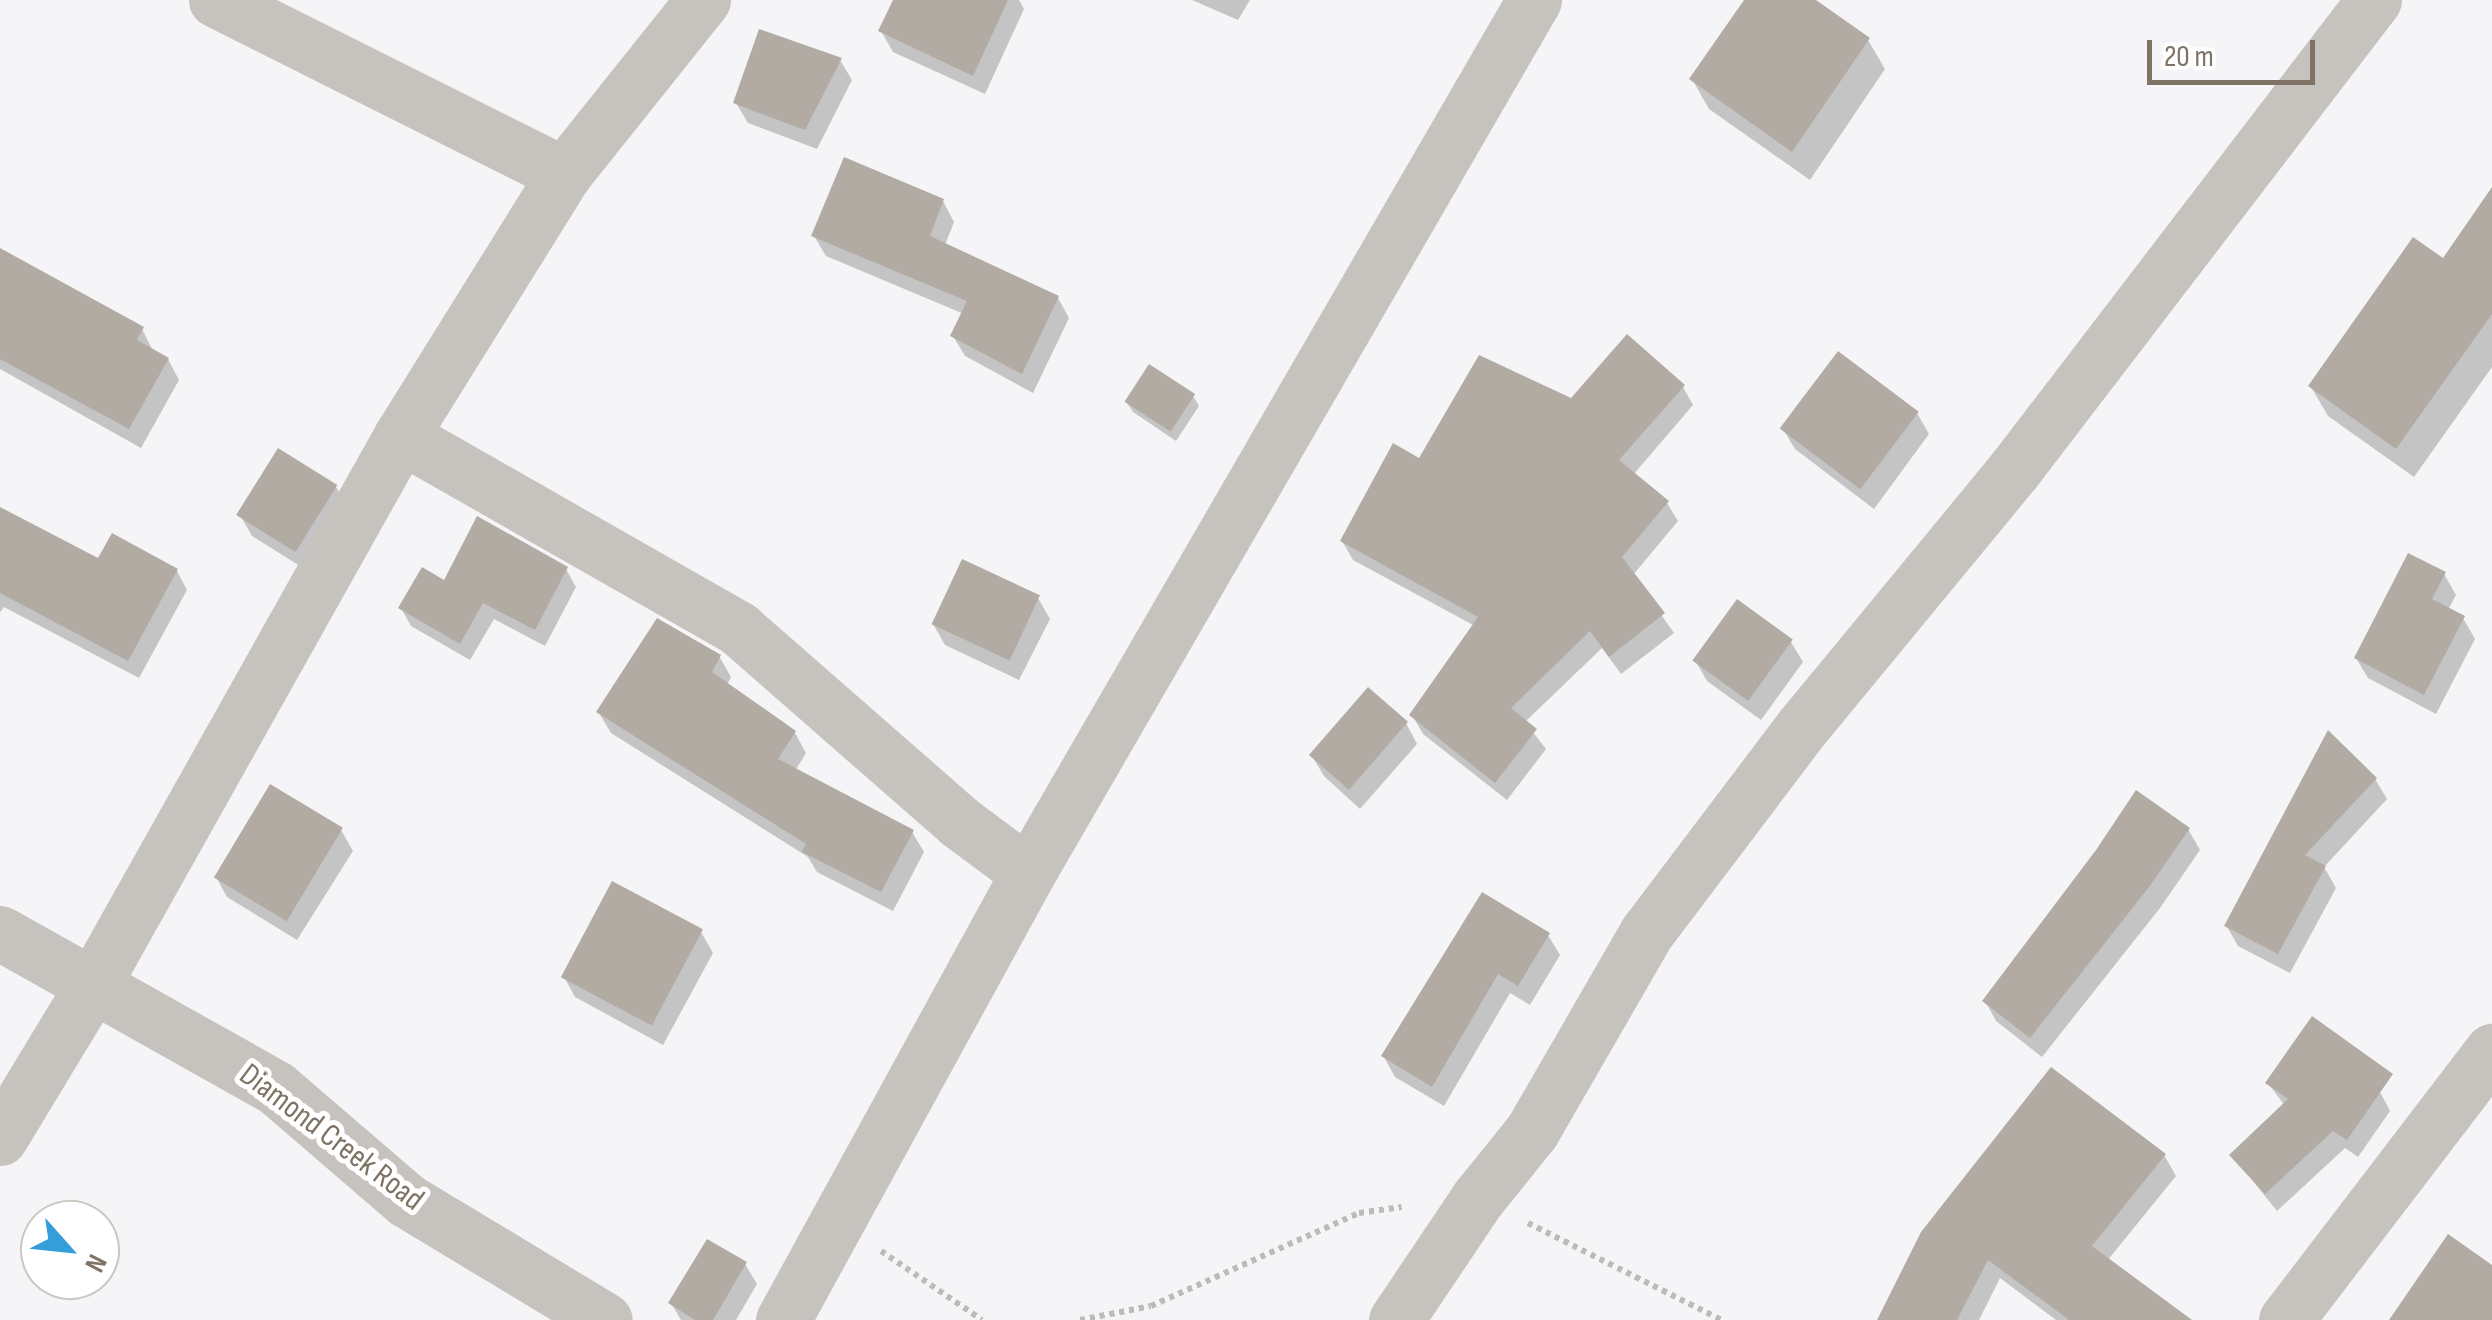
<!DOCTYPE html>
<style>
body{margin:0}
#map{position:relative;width:2492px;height:1320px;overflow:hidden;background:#f5f5f7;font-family:"Sofia Sans Condensed",sans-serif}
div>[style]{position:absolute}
.shadow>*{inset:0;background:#0003}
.building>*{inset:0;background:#b2aba3;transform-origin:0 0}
.path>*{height:6px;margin-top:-3px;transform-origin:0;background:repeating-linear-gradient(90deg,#bdbab7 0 5px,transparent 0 10px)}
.minor>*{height:55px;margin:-27.5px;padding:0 27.5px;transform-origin:27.5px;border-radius:27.5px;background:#c6c3be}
span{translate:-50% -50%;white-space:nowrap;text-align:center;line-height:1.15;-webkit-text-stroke:10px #fff;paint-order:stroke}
.street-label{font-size:32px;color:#7e7364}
.north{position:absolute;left:20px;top:1200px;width:100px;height:100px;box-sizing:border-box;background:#fff;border:2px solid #cbc7c1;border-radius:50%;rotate:117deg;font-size:28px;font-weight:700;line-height:40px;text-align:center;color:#7e7364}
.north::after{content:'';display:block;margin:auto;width:35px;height:45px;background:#349ed8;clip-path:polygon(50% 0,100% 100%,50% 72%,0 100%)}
.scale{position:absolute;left:2147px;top:40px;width:168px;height:45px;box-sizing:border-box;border:5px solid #7e7364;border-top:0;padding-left:12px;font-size:30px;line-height:35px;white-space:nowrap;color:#7e7364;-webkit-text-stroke:8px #fff;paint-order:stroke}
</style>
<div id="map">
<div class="shadow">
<div style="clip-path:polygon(895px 0,1019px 0,1024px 9px,985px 94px,893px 52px,881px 31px)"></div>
<div style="clip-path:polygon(1192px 0,1250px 0,1238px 20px)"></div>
<div style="clip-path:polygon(1747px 0,1811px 0,1868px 40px,1885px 69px,1810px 180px,1709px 109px,1692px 79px)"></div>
<div style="clip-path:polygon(840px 60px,852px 80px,817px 149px,748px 123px,736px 103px)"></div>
<div style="clip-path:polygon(2492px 191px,2492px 367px,2414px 477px,2328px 416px,2311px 387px,2443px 262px)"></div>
<div style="clip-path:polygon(943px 201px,954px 222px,945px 245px,1058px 298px,1069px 318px,1033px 393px,965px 356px,953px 336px,964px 314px,826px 256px,814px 236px)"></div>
<div style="clip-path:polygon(0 251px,142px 329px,153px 351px,168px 359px,179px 380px,141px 448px,0 369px)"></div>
<div style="clip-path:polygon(1683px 387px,1693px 405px,1633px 475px,1667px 503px,1678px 521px,1633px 575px,1674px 633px,1621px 674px,1602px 648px,1525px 722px,1546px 749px,1507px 800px,1423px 734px,1412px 715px,1475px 626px,1353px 560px,1342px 541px,1420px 461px,1572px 401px)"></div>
<div style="clip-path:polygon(1193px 396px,1199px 406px,1176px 441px,1133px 412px,1127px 403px)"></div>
<div style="clip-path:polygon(1917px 413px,1929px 434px,1874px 509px,1795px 449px,1783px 429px)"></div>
<div style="clip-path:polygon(336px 487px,348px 507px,308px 571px,252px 536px,240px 515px)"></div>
<div style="clip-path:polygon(0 510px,99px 562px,177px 571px,187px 590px,139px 678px,4px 607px,0 612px)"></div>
<div style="clip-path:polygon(566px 569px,576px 587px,545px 646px,494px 619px,470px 660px,411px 626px,401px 608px,445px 583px)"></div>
<div style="clip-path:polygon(2444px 574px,2456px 595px,2448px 610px,2463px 618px,2475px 639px,2436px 714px,2368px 678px,2356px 658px)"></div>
<div style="clip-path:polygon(1038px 598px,1050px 619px,1019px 680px,945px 645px,933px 624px)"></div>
<div style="clip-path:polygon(1791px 642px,1803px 662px,1761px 720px,1707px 681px,1695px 660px)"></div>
<div style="clip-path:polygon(719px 656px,731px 677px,727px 685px,795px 733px,806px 753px,795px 771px,912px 832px,924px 852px,893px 911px,817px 872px,808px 857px,611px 733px,599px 713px)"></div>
<div style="clip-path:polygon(1406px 723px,1417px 744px,1360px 809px,1324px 776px,1312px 756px)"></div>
<div style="clip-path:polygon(2375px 779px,2387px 799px,2324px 867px,2336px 888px,2290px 973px,2238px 946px,2226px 925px)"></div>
<div style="clip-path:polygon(2188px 829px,2200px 850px,2160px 908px,2042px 1057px,1996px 1021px,1985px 1001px)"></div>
<div style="clip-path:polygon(341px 830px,353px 851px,297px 940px,227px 897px,216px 877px)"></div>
<div style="clip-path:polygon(701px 932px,713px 953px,663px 1045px,575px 997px,564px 977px)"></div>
<div style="clip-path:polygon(1548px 935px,1560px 955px,1530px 1005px,1510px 993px,1444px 1106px,1395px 1077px,1384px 1057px)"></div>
<div style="clip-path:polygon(2268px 1083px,2380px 1092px,2390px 1111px,2358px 1157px,2345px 1148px,2277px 1211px,2232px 1155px,2285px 1106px)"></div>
<div style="clip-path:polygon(2164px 1155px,2176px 1176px,2107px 1261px,2173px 1320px,2056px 1320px,2000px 1278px,1979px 1320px,1888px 1320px,1884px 1312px)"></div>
<div style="clip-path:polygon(745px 1264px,757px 1284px,736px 1320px,681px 1320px,671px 1303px)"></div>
</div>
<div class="building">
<div style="clip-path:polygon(893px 0,1008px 0,973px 76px,878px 31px)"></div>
<div style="clip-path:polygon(1744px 0,1816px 0,1870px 38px,1792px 152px,1689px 79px)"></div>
<div style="clip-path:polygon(759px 29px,842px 58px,805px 130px,733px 103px)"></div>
<div style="clip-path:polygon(844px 157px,944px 199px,930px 236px,1059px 296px,1022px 374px,950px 336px,967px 301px,811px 236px)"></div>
<div style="clip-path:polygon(2492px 187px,2492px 314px,2396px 449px,2308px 386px,2413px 237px,2443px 258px)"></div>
<div style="clip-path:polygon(0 248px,144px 327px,137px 340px,169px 358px,129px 429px,0 359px)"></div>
<div style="clip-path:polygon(1627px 334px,1685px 385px,1619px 460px,1669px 501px,1622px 557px,1665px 613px,1609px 657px,1590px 631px,1511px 708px,1537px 729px,1495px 783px,1409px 715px,1478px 617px,1340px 541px,1393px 443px,1419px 458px,1479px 355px,1571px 398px)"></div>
<div style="left:1838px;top:351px;width:101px;height:97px;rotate:37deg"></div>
<div style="left:1149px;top:364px;width:55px;height:45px;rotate:33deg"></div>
<div style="left:278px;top:448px;width:70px;height:79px;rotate:32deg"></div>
<div style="clip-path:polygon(0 507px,98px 558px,112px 533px,178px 569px,128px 661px,0 593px)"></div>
<div style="clip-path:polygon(477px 516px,568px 567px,535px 630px,483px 603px,460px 644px,398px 608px,422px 567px,444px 580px)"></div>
<div style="clip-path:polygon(2408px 553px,2446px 572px,2432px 599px,2465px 616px,2424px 695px,2354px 658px)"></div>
<div style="left:962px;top:559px;width:86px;height:72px;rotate:25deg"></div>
<div style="left:1737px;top:599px;width:69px;height:76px;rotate:36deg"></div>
<div style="clip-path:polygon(657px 618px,721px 655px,712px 672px,796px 731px,778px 759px,914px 830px,881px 892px,802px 852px,806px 844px,596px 712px)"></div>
<div style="left:1368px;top:687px;width:53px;height:90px;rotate:41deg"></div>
<div style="clip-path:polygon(2328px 730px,2377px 778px,2305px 855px,2326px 866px,2278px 954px,2224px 926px)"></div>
<div style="left:270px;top:784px;width:85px;height:109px;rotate:31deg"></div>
<div style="clip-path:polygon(2136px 790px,2190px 828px,2149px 887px,2030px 1038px,1982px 1001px,2096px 850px)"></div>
<div style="left:612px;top:881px;width:103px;height:109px;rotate:28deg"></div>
<div style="clip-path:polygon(1482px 892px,1550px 933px,1518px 986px,1498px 974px,1432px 1087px,1381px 1056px)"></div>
<div style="clip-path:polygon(2312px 1016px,2393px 1074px,2347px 1140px,2333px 1131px,2265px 1194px,2229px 1155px,2288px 1099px,2265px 1083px)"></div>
<div style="clip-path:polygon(2051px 1067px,2166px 1154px,2092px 1246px,2192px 1320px,2069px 1320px,1988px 1260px,1957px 1320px,1877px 1320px,1921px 1232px)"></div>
<div style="clip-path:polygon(2448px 1234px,2492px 1265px,2492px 1320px,2389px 1320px)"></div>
<div style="clip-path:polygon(707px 1239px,747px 1262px,713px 1320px,695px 1320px,668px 1303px)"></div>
</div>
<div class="path">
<div style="left:1528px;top:1223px;width:217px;rotate:26.6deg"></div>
<div style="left:881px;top:1251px;width:122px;rotate:34.3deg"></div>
<div style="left:1080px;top:1320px;width:72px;rotate:-11.2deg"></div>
<div style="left:1151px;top:1306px;width:228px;rotate:-24.1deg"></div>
<div style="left:1359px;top:1213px;width:43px;rotate:-7.9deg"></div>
</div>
<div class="minor">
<div style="left:216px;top:0;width:389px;rotate:26.6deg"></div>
<div style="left:401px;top:436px;width:389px;rotate:29.7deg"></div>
<div style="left:739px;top:629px;width:291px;rotate:41.2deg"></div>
<div style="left:958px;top:821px;width:87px;rotate:36.6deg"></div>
<div style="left:0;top:933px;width:317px;rotate:29.3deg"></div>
<div style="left:276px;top:1088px;width:172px;rotate:40.7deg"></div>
<div style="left:406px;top:1200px;width:232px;rotate:31.1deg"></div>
<div style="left:0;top:1138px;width:181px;rotate:-58.8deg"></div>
<div style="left:94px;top:983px;width:627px;rotate:-60.7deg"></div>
<div style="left:401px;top:436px;width:309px;rotate:-58.1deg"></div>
<div style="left:564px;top:174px;width:223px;rotate:-51.4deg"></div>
<div style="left:783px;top:1320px;width:510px;rotate:-61.27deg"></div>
<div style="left:1028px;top:873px;width:1009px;rotate:-59.9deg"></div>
<div style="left:1396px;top:1320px;width:147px;rotate:-56.1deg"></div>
<div style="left:1478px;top:1198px;width:86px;rotate:-51.1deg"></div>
<div style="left:1532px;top:1131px;width:230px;rotate:-60deg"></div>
<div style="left:1647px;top:932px;width:258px;rotate:-52.9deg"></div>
<div style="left:1803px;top:726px;width:332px;rotate:-50.5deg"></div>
<div style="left:2014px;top:470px;width:592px;rotate:-52.55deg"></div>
<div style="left:2286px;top:1320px;width:339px;rotate:-52.6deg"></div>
</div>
<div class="street-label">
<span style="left:331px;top:1138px;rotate:37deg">Diamond Creek Road</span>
</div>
<div class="north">N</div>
<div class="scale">20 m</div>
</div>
